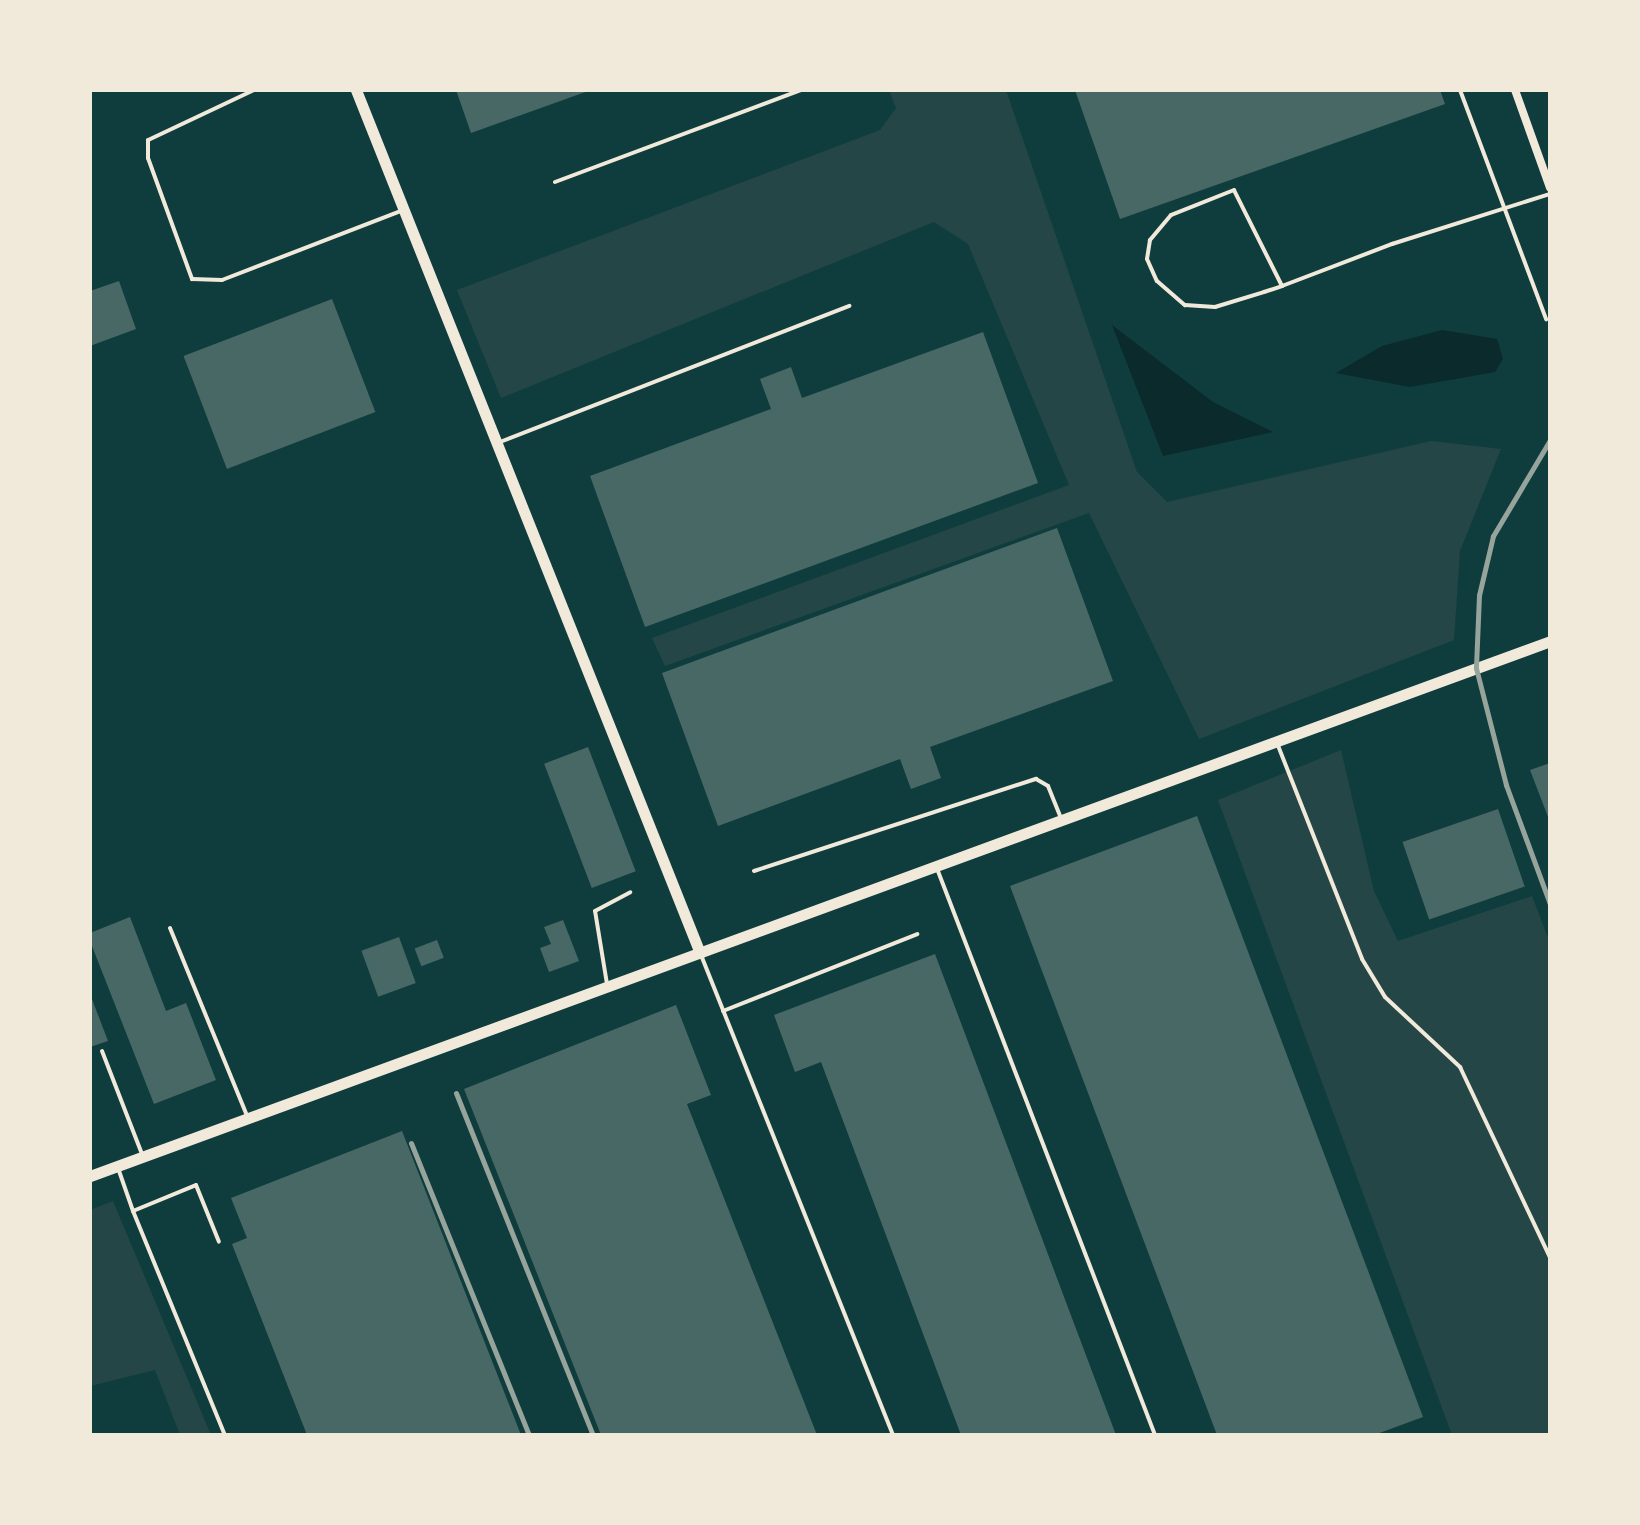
<!DOCTYPE html>
<style>
body{margin:0}
#map{position:relative;width:1640px;height:1525px;overflow:hidden;background:#0f3d3e;font-family:Montserrat,sans-serif}
div>[style]{position:absolute}
.green>*{inset:0;background:#244646}
.water>*{inset:0;background:#0a2a2b}
.building>*{inset:0;background:#486865;transform-origin:0 0}
.service>*{height:4px;margin:-2px;padding:0 2px;transform-origin:2px;border-radius:2px;background:#f1e9da}
.minor>*{height:8px;margin:-4px;padding:0 4px;transform-origin:4px;border-radius:4px;background:#f1e9da}
.tertiary>*{height:11px;margin:-5.5px;padding:0 5.5px;transform-origin:5.5px;border-radius:5.5px;background:#f1e9da}
.rail>*{height:5px;margin:-2.5px;padding:0 2.5px;transform-origin:2.5px;border-radius:2.5px;background:#97a49c}
span{translate:-50% -50%;white-space:nowrap;text-align:center;line-height:1.15;-webkit-text-stroke:6px #f1e9da;paint-order:stroke}
.frame{position:absolute;inset:0;border:92px solid #f1e9da;pointer-events:none}
</style>
<div id="map">
<div class="green">
<div style="clip-path:polygon(889px 90px,1006px 90px,1137px 472px,1167px 502px,1431px 441px,1501px 449px,1460px 551px,1454px 640px,1199px 739px,1089px 513px,665px 666px,652px 638px,1069px 485px,968px 244px,934px 222px,501px 398px,457px 290px,880px 130px,896px 108px)"></div>
<div style="clip-path:polygon(1341px 750px,1374px 891px,1398px 941px,1532px 896px,1550px 943px,1550px 1435px,1452px 1435px,1218px 800px)"></div>
<div style="clip-path:polygon(113px 1201px,211px 1435px,180px 1435px,155px 1370px,90px 1386px,90px 1210px)"></div>
</div>
<div class="water">
<div style="clip-path:polygon(1112px 325px,1213px 402px,1273px 432px,1163px 456px)"></div>
<div style="clip-path:polygon(1442px 330px,1497px 339px,1503px 359px,1495px 372px,1410px 387px,1336px 373px,1382px 346px)"></div>
</div>
<div class="building">
<div style="clip-path:polygon(456px 90px,591px 90px,471px 133px)"></div>
<div style="clip-path:polygon(1075px 90px,1440px 90px,1445px 104px,1120px 219px)"></div>
<div style="clip-path:polygon(119px 281px,136px 329px,90px 346px,90px 291px)"></div>
<div style="left:332px;top:299px;width:121px;height:159px;rotate:69deg"></div>
<div style="clip-path:polygon(983px 332px,1038px 483px,645px 627px,590px 476px,771px 409px,760px 379px,791px 367px,802px 398px)"></div>
<div style="clip-path:polygon(1057px 528px,1113px 681px,930px 747px,941px 778px,911px 789px,900px 759px,718px 826px,662px 673px)"></div>
<div style="left:588px;top:747px;width:133px;height:47px;rotate:69deg"></div>
<div style="clip-path:polygon(1550px 763px,1550px 822px,1530px 770px)"></div>
<div style="left:1498px;top:809px;width:82px;height:101px;rotate:71deg"></div>
<div style="clip-path:polygon(1197px 816px,1423px 1417px,1374px 1435px,1217px 1435px,1010px 886px)"></div>
<div style="clip-path:polygon(130px 917px,166px 1011px,186px 1003px,216px 1080px,154px 1104px,90px 941px,90px 933px)"></div>
<div style="clip-path:polygon(563px 920px,579px 961px,549px 972px,540px 948px,551px 944px,544px 927px)"></div>
<div style="left:399px;top:937px;width:49px;height:40px;rotate:70deg"></div>
<div style="left:437px;top:940px;width:19px;height:24px;rotate:69deg"></div>
<div style="clip-path:polygon(935px 954px,1116px 1435px,961px 1435px,821px 1062px,795px 1072px,774px 1015px)"></div>
<div style="clip-path:polygon(90px 994px,108px 1041px,90px 1047px)"></div>
<div style="clip-path:polygon(676px 1005px,711px 1095px,687px 1104px,817px 1435px,601px 1435px,464px 1089px)"></div>
<div style="clip-path:polygon(402px 1131px,521px 1435px,307px 1435px,232px 1244px,247px 1238px,231px 1198px)"></div>
</div>
<div class="service">
<div style="left:254px;top:90px;width:117px;rotate:154.7deg"></div>
<div style="left:148px;top:140px;width:18px;rotate:90deg"></div>
<div style="left:148px;top:158px;width:129px;rotate:70deg"></div>
<div style="left:192px;top:279px;width:30px;rotate:2deg"></div>
<div style="left:222px;top:280px;width:192px;rotate:-21.1deg"></div>
<div style="left:1460px;top:90px;width:245px;rotate:69.4deg"></div>
<div style="left:555px;top:182px;width:263px;rotate:-20.5deg"></div>
<div style="left:1282px;top:286px;width:107px;rotate:-116.6deg"></div>
<div style="left:1234px;top:190px;width:68px;rotate:158.4deg"></div>
<div style="left:1171px;top:215px;width:33px;rotate:130deg"></div>
<div style="left:1150px;top:240px;width:19px;rotate:99deg"></div>
<div style="left:1147px;top:259px;width:24px;rotate:66deg"></div>
<div style="left:1157px;top:281px;width:37px;rotate:41deg"></div>
<div style="left:1185px;top:305px;width:30px;rotate:4deg"></div>
<div style="left:1215px;top:307px;width:51px;rotate:-17deg"></div>
<div style="left:1264px;top:292px;width:19px;rotate:-18deg"></div>
<div style="left:1282px;top:286px;width:118px;rotate:-20.9deg"></div>
<div style="left:1392px;top:244px;width:166px;rotate:-17.6deg"></div>
<div style="left:500px;top:442px;width:375px;rotate:-21.3deg"></div>
<div style="left:1277px;top:743px;width:232px;rotate:68.5deg"></div>
<div style="left:1362px;top:959px;width:44px;rotate:58.8deg"></div>
<div style="left:1385px;top:997px;width:103px;rotate:43deg"></div>
<div style="left:1460px;top:1067px;width:210px;rotate:64.7deg"></div>
<div style="left:936px;top:866px;width:610px;rotate:68.95deg"></div>
<div style="left:754px;top:871px;width:297px;rotate:-18.1deg"></div>
<div style="left:1036px;top:779px;width:14px;rotate:30deg"></div>
<div style="left:1048px;top:786px;width:35px;rotate:68deg"></div>
<div style="left:170px;top:928px;width:203px;rotate:67.7deg"></div>
<div style="left:701px;top:955px;width:517px;rotate:68.2deg"></div>
<div style="left:607px;top:984px;width:74px;rotate:-99.3deg"></div>
<div style="left:595px;top:911px;width:40px;rotate:-28deg"></div>
<div style="left:723px;top:1011px;width:209px;rotate:-21.6deg"></div>
<div style="left:102px;top:1051px;width:110px;rotate:68.8deg"></div>
<div style="left:118px;top:1168px;width:46px;rotate:70.8deg"></div>
<div style="left:133px;top:1211px;width:68px;rotate:-22.4deg"></div>
<div style="left:196px;top:1185px;width:61px;rotate:68deg"></div>
<div style="left:133px;top:1211px;width:242px;rotate:67.7deg"></div>
</div>
<div class="minor">
<div style="left:1515px;top:90px;width:104px;rotate:70.3deg"></div>
</div>
<div class="tertiary">
<div style="left:356px;top:90px;width:929px;rotate:68.27deg"></div>
<div style="left:90px;top:1176px;width:1555px;rotate:-20.12deg"></div>
</div>
<div class="rail">
<div style="left:1550px;top:440px;width:112px;rotate:120.7deg"></div>
<div style="left:1493px;top:536px;width:61px;rotate:103.3deg"></div>
<div style="left:1479px;top:595px;width:73px;rotate:92.4deg"></div>
<div style="left:1476px;top:668px;width:121px;rotate:75.6deg"></div>
<div style="left:1506px;top:785px;width:127px;rotate:69.7deg"></div>
<div style="left:456px;top:1093px;width:368px;rotate:68.2deg"></div>
<div style="left:411px;top:1143px;width:315px;rotate:68deg"></div>
</div>
<div class="frame"></div>
</div>
